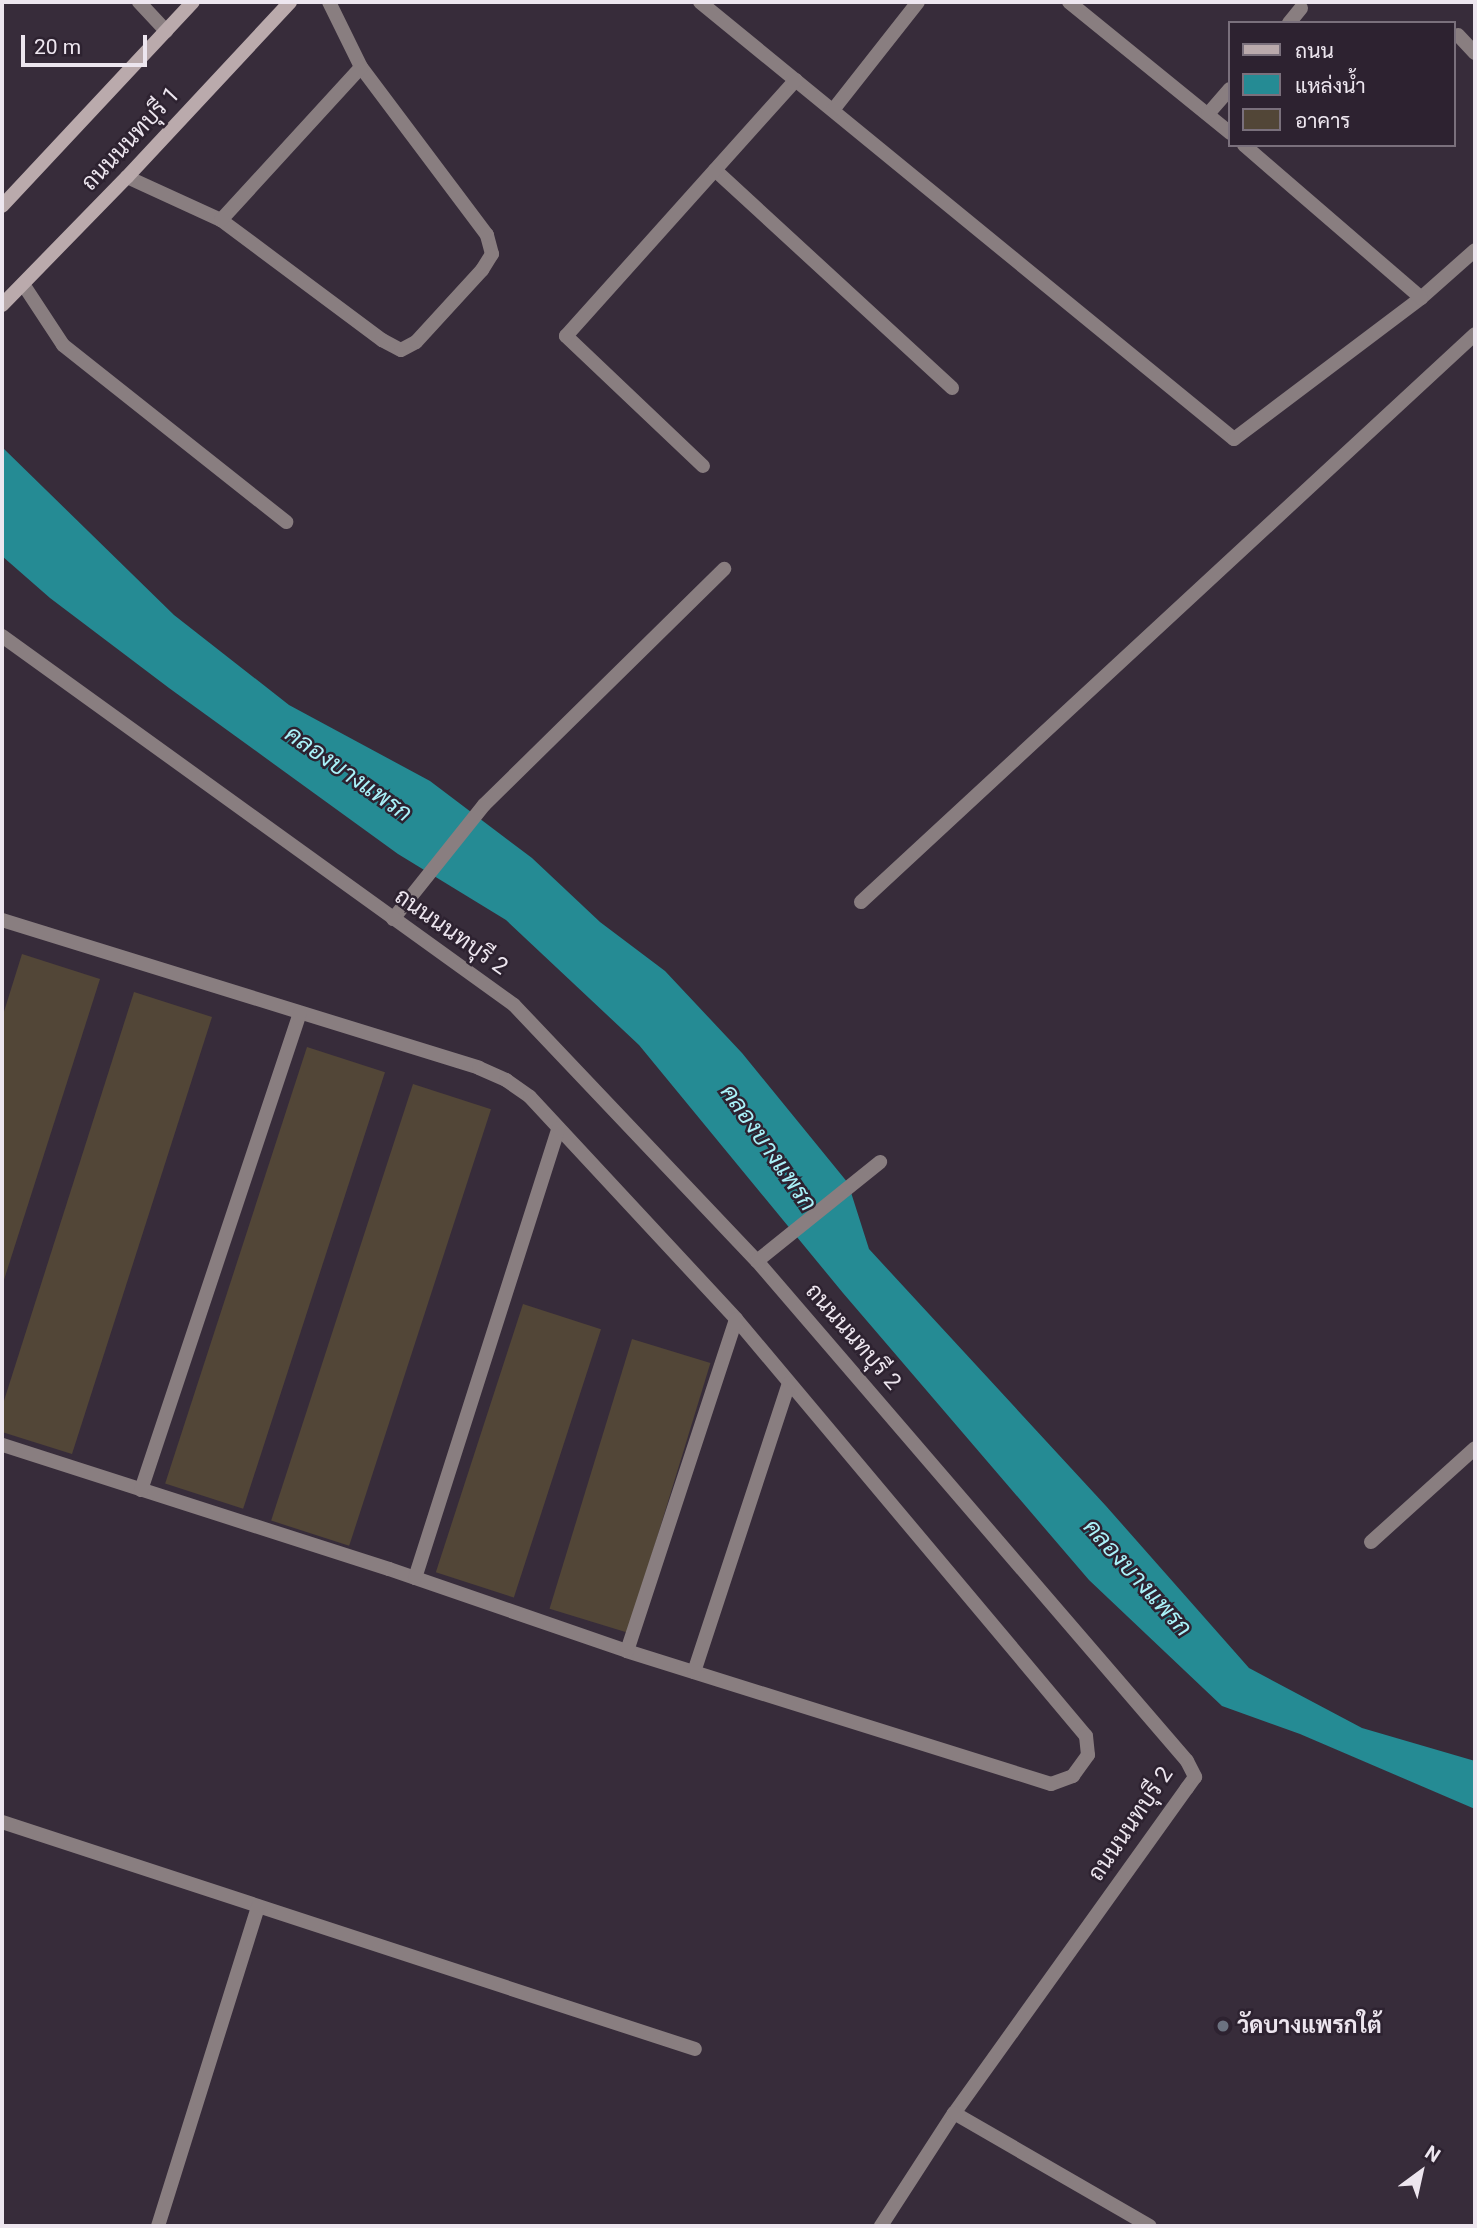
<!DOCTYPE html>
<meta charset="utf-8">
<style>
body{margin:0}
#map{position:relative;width:1477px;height:2228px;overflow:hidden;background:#372c3a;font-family:Roboto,Sarabun,sans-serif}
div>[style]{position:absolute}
.water>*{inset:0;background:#258b94}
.building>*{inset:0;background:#524637;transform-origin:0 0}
.service>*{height:14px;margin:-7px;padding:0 7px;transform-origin:7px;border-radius:7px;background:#897e80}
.minor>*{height:14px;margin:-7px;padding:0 7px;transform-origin:7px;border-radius:7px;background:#897e80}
.secondary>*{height:14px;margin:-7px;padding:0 7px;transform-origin:7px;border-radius:7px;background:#baaaac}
.dots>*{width:19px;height:19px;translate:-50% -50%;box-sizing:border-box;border:4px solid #2d2230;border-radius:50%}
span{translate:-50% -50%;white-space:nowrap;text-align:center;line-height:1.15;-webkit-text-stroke:5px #2d2230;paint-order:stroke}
.street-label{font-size:23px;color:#ede6ef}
.poi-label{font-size:23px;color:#ede6ef;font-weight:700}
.left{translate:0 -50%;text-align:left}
.water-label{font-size:24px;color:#aaf2f9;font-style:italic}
.frame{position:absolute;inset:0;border:4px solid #ede6ef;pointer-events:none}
.legend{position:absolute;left:1228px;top:21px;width:228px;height:126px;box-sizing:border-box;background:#2d2230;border:2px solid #7a707c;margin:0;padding:9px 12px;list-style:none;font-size:21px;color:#ede6ef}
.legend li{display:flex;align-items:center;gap:14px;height:35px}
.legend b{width:35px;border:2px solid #7a707c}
.north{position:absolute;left:1386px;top:2137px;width:70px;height:70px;-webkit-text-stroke:5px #2d2230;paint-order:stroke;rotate:33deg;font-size:19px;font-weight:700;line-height:28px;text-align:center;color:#ede6ef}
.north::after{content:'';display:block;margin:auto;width:24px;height:32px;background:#ede6ef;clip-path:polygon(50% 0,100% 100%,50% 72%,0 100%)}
.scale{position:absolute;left:21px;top:35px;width:126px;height:32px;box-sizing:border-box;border:4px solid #ede6ef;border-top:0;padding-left:9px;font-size:21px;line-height:24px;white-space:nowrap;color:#ede6ef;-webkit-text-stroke:5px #2d2230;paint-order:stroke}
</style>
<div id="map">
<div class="water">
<div style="clip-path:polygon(2px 447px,174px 615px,289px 705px,430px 781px,532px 858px,600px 922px,665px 971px,742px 1053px,848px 1183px,869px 1249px,1106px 1506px,1249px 1668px,1362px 1728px,1475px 1761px,1475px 1809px,1300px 1734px,1222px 1706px,1089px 1580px,843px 1293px,639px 1045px,506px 920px,398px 854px,169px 688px,50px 598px,2px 556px)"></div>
</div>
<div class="building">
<div style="clip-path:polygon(22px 954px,100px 979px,2px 1286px,2px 1018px)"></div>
<div style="clip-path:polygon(134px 992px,212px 1017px,72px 1454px,2px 1432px,2px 1407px)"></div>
<div style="left:307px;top:1047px;width:82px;height:459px;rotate:18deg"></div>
<div style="left:413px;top:1084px;width:82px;height:459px;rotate:18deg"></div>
<div style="left:523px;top:1304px;width:82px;height:282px;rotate:18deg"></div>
<div style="left:632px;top:1339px;width:82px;height:282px;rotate:17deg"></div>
</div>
<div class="service">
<div style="left:139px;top:2px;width:40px;rotate:47deg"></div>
<div style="left:127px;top:177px;width:103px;rotate:24.6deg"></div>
<div style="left:221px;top:220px;width:201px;rotate:36.7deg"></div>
<div style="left:382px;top:340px;width:21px;rotate:28deg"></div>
<div style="left:401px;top:350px;width:17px;rotate:-28deg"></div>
<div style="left:416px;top:342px;width:98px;rotate:-47.5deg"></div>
<div style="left:482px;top:270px;width:19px;rotate:-58deg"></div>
<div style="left:492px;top:254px;width:20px;rotate:-105deg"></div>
<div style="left:487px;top:235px;width:210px;rotate:-126.9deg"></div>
<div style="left:361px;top:67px;width:72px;rotate:-116.2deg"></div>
<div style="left:221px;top:220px;width:207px;rotate:-47.5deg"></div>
<div style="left:393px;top:919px;width:146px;rotate:-51.4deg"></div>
<div style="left:484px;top:805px;width:337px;rotate:-44.5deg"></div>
<div style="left:2px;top:920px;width:499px;rotate:17.2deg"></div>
<div style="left:479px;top:1068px;width:30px;rotate:24deg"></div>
<div style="left:506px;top:1080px;width:29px;rotate:35deg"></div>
<div style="left:530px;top:1097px;width:303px;rotate:47.1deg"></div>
<div style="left:736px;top:1319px;width:544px;rotate:49.99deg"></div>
<div style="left:1086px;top:1736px;width:19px;rotate:84deg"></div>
<div style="left:1088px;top:1755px;width:26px;rotate:126deg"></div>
<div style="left:1073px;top:1776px;width:23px;rotate:160deg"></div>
<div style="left:1051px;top:1784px;width:444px;rotate:-162.6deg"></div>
<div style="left:627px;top:1651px;width:252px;rotate:-161deg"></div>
<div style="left:389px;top:1569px;width:406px;rotate:-162.2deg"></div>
<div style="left:141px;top:1490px;width:503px;rotate:-71.57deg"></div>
<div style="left:415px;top:1578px;width:472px;rotate:-72.3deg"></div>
<div style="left:627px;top:1651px;width:349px;rotate:-71.8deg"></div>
<div style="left:694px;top:1672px;width:304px;rotate:-71.8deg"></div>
<div style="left:2px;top:1822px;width:729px;rotate:18.14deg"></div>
<div style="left:158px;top:2226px;width:335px;rotate:-72.6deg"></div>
</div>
<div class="minor">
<div style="left:700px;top:2px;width:690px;rotate:39.3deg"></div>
<div style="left:1234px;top:439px;width:234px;rotate:-37deg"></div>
<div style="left:1421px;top:298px;width:72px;rotate:-41.6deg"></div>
<div style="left:1069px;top:2px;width:208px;rotate:39.1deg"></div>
<div style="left:1289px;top:23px;width:19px;rotate:-51deg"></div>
<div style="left:1458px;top:35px;width:25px;rotate:47deg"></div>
<div style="left:833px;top:110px;width:137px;rotate:-51.8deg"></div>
<div style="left:1208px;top:114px;width:33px;rotate:-49deg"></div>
<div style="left:1244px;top:145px;width:234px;rotate:40.8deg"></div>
<div style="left:715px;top:170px;width:322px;rotate:42.6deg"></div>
<div style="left:23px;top:284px;width:73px;rotate:56.7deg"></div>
<div style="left:63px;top:345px;width:285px;rotate:38.4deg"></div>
<div style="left:703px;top:466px;width:189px;rotate:-136.5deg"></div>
<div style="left:566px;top:336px;width:344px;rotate:-48.1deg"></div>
<div style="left:2px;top:636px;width:631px;rotate:35.78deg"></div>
<div style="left:514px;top:1005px;width:353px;rotate:46.5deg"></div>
<div style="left:757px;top:1261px;width:659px;rotate:49.3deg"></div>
<div style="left:1187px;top:1761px;width:18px;rotate:63deg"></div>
<div style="left:1195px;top:1777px;width:14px;rotate:126deg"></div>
<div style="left:1187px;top:1788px;width:400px;rotate:125.6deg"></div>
<div style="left:954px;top:2113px;width:135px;rotate:122.9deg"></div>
<div style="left:861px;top:902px;width:836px;rotate:-42.77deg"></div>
<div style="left:757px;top:1261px;width:158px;rotate:-38.8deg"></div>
<div style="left:1371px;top:1542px;width:140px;rotate:-42.1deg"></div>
<div style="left:954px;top:2113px;width:226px;rotate:30deg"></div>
</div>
<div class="secondary">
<div style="left:2px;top:206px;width:279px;rotate:-46.9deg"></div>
<div style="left:2px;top:305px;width:179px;rotate:-45.7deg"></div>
<div style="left:127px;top:177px;width:239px;rotate:-47deg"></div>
</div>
<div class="dots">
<div style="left:1223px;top:2026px;background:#6b7280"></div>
</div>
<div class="street-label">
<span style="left:131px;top:139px;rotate:-47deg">ถนนนนทบุรี 1</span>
<span style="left:451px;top:932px;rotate:35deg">ถนนนนทบุรี 2</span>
<span style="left:853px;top:1337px;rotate:49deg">ถนนนนทบุรี 2</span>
<span style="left:1131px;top:1824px;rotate:-56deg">ถนนนนทบุรี 2</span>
</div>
<div class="poi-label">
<span class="left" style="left:1237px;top:2026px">วัดบางแพรกใต้</span>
</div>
<div class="water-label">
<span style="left:348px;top:774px;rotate:35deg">คลองบางแพรก</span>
<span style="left:768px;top:1148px;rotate:55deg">คลองบางแพรก</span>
<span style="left:1137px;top:1578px;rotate:48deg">คลองบางแพรก</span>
</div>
<div class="frame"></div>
<ul class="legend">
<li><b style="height:9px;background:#baaaac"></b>ถนน</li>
<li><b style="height:19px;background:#258b94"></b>แหล่งน้ำ</li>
<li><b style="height:19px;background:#524637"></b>อาคาร</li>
</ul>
<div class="north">N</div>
<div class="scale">20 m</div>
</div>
